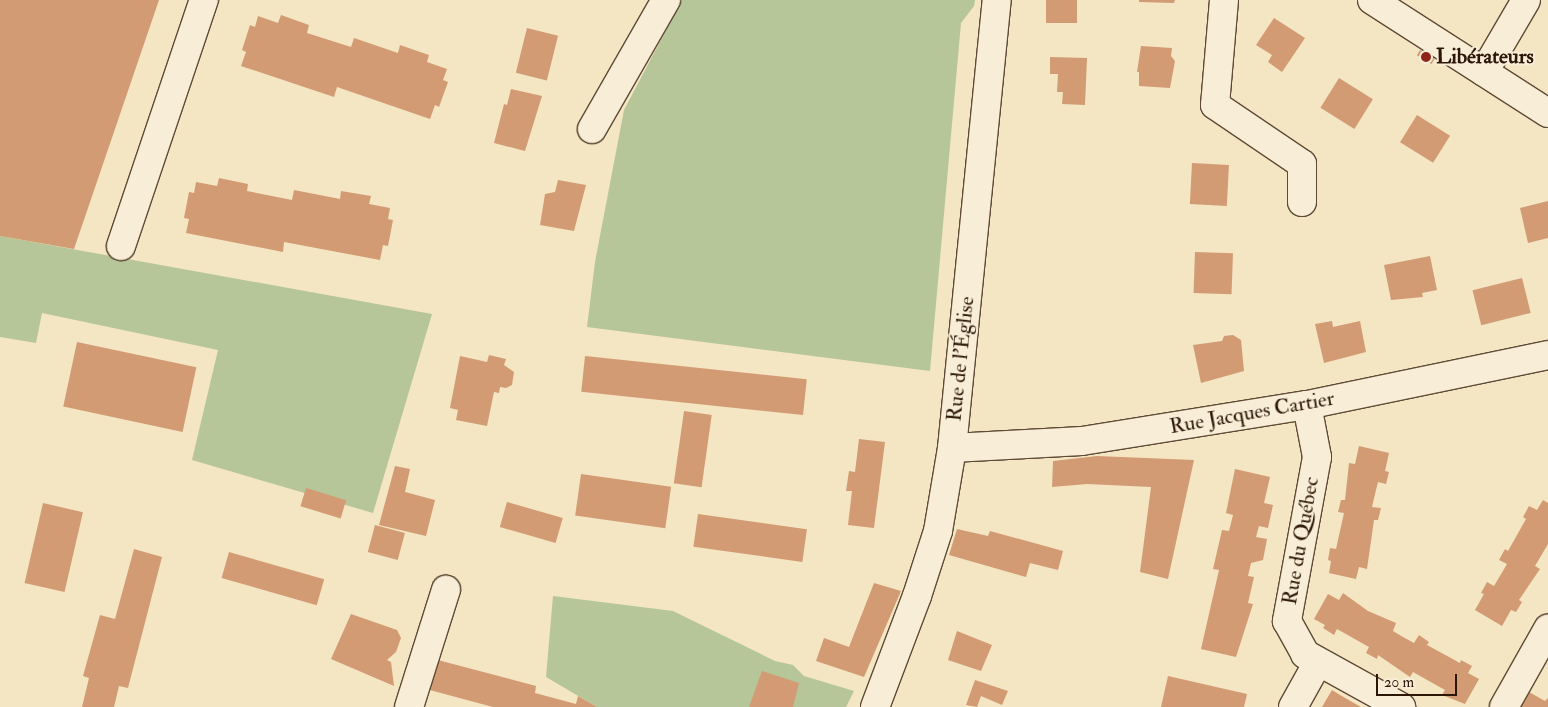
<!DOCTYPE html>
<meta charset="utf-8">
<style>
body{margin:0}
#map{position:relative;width:1548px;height:707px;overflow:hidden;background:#f4e5c3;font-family:"IM FELL Double Pica",serif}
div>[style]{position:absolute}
.green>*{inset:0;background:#b6c698}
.building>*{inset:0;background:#d29b74;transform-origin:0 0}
.roads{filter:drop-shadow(1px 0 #5e4a35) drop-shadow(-1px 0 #5e4a35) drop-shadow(0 1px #5e4a35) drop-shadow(0 -1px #5e4a35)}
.minor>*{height:28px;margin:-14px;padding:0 14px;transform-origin:14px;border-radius:14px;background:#f8eed8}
.dots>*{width:14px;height:14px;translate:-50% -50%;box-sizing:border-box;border:2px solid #f8eed8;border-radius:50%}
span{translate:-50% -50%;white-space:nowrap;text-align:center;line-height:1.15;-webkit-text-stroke:4px #f8eed8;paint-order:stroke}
.poi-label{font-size:21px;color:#2c1706;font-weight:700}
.left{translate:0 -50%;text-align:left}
.street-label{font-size:21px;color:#2c1706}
.scale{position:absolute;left:1376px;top:674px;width:81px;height:22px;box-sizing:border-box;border:2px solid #2c1706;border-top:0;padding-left:6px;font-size:15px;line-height:18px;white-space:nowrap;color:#2c1706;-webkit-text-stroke:4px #f8eed8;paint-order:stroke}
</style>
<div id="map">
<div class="green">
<div style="clip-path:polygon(682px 0,975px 0,974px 6px,961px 23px,930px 371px,587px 327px,595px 262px,624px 110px)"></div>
<div style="clip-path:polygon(0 236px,432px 314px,373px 513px,192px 460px,218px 350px,42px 313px,36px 343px,0 337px)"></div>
<div style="clip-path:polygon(553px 596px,673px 611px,775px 661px,793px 665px,804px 676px,854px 691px,846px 707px,597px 707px,546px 677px)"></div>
</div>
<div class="building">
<div style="clip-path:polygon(0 0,159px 0,74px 249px,0 236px)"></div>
<div style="left:1046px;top:0;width:31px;height:23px"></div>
<div style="clip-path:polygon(1139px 0,1175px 0,1174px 3px,1139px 2px)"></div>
<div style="clip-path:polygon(281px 15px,309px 25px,307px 33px,351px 47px,354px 38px,398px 53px,400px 45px,429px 55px,427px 62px,447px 69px,443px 80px,448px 82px,439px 107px,435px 105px,430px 119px,337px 87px,334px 97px,241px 66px,246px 52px,242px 50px,250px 25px,255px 27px,258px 16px,278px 23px)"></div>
<div style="clip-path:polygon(1274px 18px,1305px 38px,1282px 72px,1268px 62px,1272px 55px,1256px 45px)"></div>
<div style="left:527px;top:28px;width:32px;height:46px;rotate:14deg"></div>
<div style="clip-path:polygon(1141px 46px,1172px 48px,1171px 56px,1175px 61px,1170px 88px,1139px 86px,1139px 72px,1137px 72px)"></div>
<div style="left:1420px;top:50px;width:17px;height:6px;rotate:31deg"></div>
<div style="clip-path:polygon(1050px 57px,1087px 58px,1085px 105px,1062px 104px,1063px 92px,1057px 92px,1058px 74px,1050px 74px)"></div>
<div style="left:1339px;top:78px;width:40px;height:35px;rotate:32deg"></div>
<div style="clip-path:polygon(511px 89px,542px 96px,525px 151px,494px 143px,504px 104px,507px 105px)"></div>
<div style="left:1417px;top:115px;width:39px;height:32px;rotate:32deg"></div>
<div style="left:1192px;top:163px;width:37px;height:41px;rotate:3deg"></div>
<div style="clip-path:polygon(219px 178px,248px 184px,247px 191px,292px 200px,294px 190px,340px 199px,341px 191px,371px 196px,369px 204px,390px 208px,388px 219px,393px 220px,388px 246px,383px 245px,380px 260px,284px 242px,283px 252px,186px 233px,189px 219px,184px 218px,189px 192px,194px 193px,196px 182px,217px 186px)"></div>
<div style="clip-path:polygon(558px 180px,586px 185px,574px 231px,540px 225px,545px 194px,555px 192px)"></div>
<div style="clip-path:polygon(1548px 201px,1548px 238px,1528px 243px,1520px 208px)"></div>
<div style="left:1195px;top:252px;width:38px;height:41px;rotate:2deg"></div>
<div style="clip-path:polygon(1430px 256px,1437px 290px,1422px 293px,1423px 297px,1391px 300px,1384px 265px)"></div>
<div style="left:1522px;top:278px;width:36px;height:51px;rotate:76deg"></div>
<div style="clip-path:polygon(1332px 321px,1333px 327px,1360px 321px,1366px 352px,1324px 363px,1315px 324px)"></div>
<div style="clip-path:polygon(1233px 335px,1241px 340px,1244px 371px,1201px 383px,1193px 345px,1222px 341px,1224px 336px)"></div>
<div style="left:77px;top:342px;width:122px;height:66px;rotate:12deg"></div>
<div style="clip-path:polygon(489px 355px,506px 359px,504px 365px,514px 372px,512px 385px,506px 388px,500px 387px,499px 393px,494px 392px,487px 426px,456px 420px,458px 410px,450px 408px,460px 356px,487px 362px)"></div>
<div style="left:585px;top:356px;width:223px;height:36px;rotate:6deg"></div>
<div style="left:684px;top:411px;width:28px;height:73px;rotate:8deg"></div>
<div style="clip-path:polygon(859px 439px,885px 442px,874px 528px,848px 525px,852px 491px,846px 491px,849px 471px,855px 472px)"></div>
<div style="clip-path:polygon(1359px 446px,1389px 453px,1385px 471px,1389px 472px,1386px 484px,1378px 482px,1375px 494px,1372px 507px,1381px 508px,1378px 520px,1374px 520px,1367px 569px,1359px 567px,1356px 579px,1329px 573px,1331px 561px,1328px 560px,1330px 548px,1336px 549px,1344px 513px,1338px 512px,1341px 500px,1345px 500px,1349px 463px,1355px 464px)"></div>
<div style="clip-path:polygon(1097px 456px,1194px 460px,1168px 579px,1140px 572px,1151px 487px,1087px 484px,1052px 487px,1053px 461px)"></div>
<div style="clip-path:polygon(395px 466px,410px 469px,405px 492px,435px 500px,426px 536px,379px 525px)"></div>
<div style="clip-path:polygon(1235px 469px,1270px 477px,1264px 503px,1273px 505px,1268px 528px,1259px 526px,1256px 537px,1267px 539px,1263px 560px,1251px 563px,1248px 576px,1254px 577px,1248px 603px,1253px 604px,1236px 657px,1201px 649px,1219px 570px,1213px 569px,1222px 530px,1229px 531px,1233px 515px,1226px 513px)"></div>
<div style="left:581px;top:474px;width:91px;height:42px;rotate:8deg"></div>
<div style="left:306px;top:488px;width:42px;height:19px;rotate:17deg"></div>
<div style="clip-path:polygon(1543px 500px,1548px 503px,1548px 544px,1535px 566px,1540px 569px,1519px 600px,1522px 602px,1516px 612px,1511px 610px,1502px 626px,1475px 610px,1484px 594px,1481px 593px,1487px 582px,1494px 586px,1507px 564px,1499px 560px,1505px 549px,1508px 551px,1526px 519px,1523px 517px,1529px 506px,1537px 510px)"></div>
<div style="left:507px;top:502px;width:58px;height:26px;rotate:16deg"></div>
<div style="left:43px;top:503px;width:41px;height:82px;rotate:13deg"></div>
<div style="left:698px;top:514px;width:110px;height:33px;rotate:8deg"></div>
<div style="left:375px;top:525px;width:31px;height:28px;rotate:15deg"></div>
<div style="clip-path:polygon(957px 529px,988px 536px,990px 531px,1063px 551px,1058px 570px,1030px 563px,1026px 577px,949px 555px)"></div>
<div style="clip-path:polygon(134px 549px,162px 557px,128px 688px,119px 686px,114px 707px,82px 707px,89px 678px,83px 676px,100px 615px,115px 619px)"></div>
<div style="left:229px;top:552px;width:99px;height:27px;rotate:16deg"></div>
<div style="clip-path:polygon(874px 583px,901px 591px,864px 677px,816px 661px,824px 638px,849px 647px)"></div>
<div style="clip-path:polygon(1343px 593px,1368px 611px,1396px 623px,1393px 631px,1403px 637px,1414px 643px,1419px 635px,1429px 642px,1427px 645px,1460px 663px,1461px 660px,1472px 666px,1468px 673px,1479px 679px,1465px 704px,1442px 695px,1445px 690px,1413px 672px,1410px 677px,1378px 655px,1377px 659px,1366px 653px,1369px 647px,1337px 629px,1334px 635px,1323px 628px,1325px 625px,1314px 619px,1328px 594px,1339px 600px)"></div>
<div style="clip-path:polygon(351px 614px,397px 630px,401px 638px,396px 652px,387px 660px,391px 662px,394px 686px,331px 659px)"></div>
<div style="clip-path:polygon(957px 631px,992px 645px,981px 671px,948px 660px)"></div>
<div style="clip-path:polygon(434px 659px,536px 686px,535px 693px,576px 704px,578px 696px,597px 707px,493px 707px,426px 689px)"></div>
<div style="clip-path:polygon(762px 671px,799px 683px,793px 707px,749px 707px)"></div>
<div style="clip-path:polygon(1168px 676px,1247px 694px,1244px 707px,1161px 707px)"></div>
<div style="clip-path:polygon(975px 680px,1008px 691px,1002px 705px,981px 696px,977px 707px,966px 705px)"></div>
<div style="clip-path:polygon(1332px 690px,1340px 695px,1361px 707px,1322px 707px)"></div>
<div style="clip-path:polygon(1529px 692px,1545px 701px,1548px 698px,1548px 707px,1520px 707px)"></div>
</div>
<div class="roads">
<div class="minor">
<div style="left:1224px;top:0;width:105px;rotate:94.9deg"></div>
<div style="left:1215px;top:105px;width:105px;rotate:34.1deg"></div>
<div style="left:1302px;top:164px;width:38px;rotate:90deg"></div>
<div style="left:1372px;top:0;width:209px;rotate:32.7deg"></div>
<div style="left:1484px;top:72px;width:83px;rotate:-59.7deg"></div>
<div style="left:592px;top:129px;width:149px;rotate:-60.2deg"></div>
<div style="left:121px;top:246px;width:260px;rotate:-71.4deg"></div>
<div style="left:1307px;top:405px;width:53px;rotate:79.1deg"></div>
<div style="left:1317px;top:457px;width:167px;rotate:100.4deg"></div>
<div style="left:1287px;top:621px;width:38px;rotate:61deg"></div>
<div style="left:1305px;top:654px;width:110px;rotate:28.9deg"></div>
<div style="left:952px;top:448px;width:130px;rotate:-3.1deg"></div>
<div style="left:1082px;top:441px;width:228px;rotate:-9.1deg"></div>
<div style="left:1307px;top:405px;width:246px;rotate:-11.7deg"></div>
<div style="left:409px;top:707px;width:123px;rotate:-72.5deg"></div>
<div style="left:875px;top:707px;width:119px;rotate:-69.3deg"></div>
<div style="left:917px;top:596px;width:68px;rotate:-72.1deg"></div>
<div style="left:938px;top:531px;width:84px;rotate:-80.4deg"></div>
<div style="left:952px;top:448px;width:450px;rotate:-84.3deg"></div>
<div style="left:1293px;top:707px;width:51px;rotate:-60.9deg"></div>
<div style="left:1504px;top:707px;width:90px;rotate:-60.6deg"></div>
</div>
</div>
<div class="dots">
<div style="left:1426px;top:57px;background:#8f2418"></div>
</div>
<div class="poi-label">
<span class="left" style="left:1436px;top:57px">Libérateurs</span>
</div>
<div class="street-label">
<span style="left:961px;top:359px;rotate:-84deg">Rue de l'Église</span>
<span style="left:1252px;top:413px;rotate:-10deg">Rue Jacques Cartier</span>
<span style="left:1301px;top:541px;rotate:-80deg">Rue du Québec</span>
</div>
<div class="scale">20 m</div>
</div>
